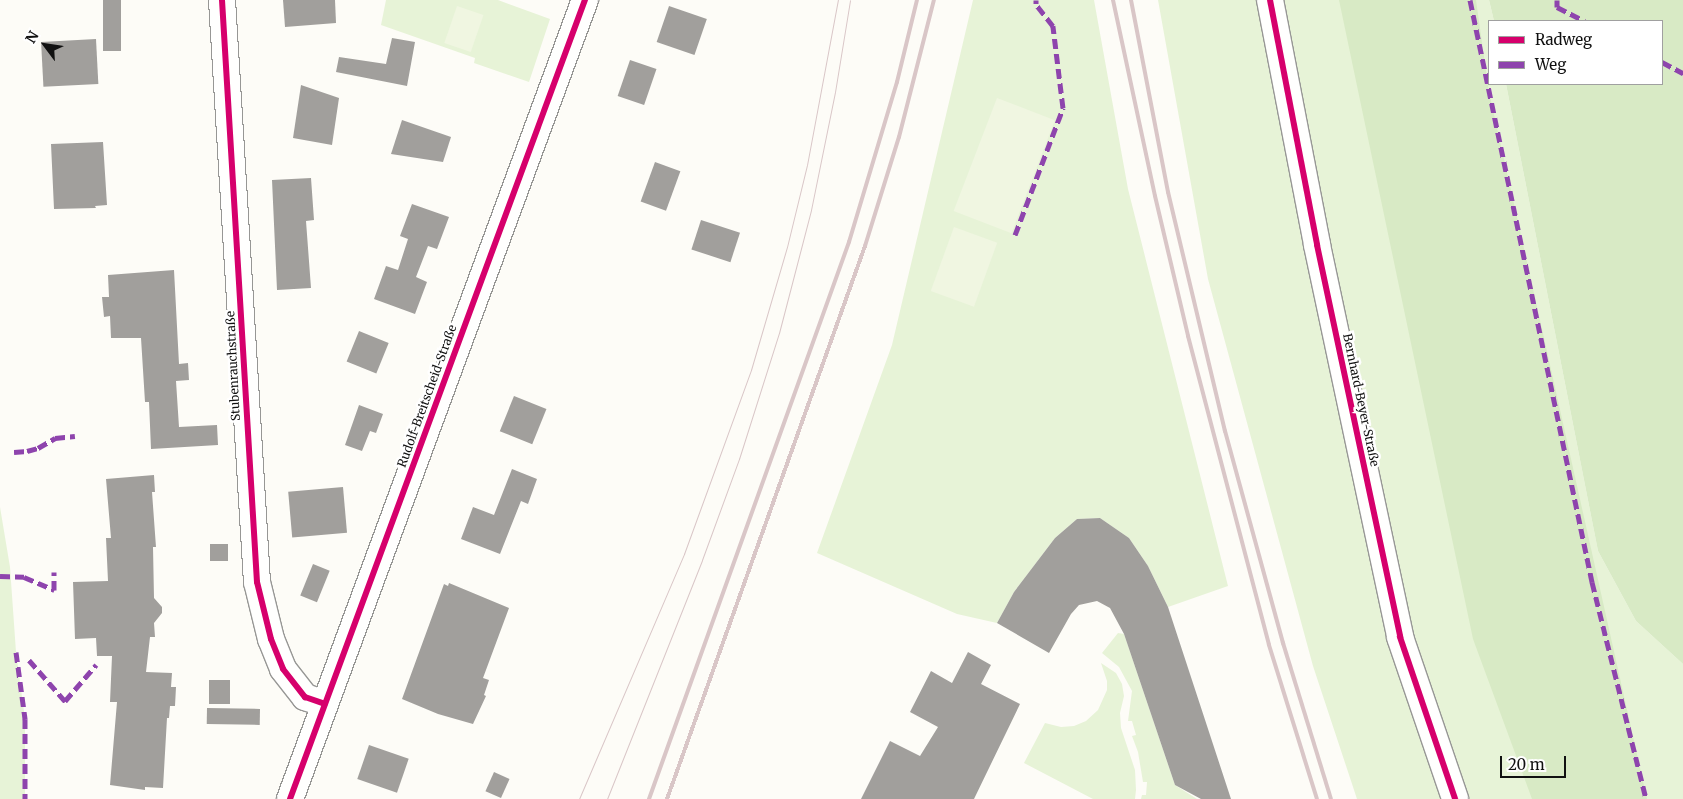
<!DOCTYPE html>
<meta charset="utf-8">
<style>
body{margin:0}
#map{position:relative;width:1683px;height:799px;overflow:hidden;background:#fdfcf7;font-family:Merriweather,serif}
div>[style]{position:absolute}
.green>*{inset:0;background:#e7f3d7}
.forest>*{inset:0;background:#d8eac5}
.pitch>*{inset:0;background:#f0f6e1;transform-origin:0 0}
.building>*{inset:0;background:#a19f9c;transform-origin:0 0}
.roads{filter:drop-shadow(1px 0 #979795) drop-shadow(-1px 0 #979795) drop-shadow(0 1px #979795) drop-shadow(0 -1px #979795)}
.minor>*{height:26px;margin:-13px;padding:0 13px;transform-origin:13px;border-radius:13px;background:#fffffe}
.tram>*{height:1px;margin:-0.5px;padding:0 0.5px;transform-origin:0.5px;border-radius:0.5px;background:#d9c6c7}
.rail>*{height:4px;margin:-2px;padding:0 2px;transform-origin:2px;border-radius:2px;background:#d9c6c7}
.quiet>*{height:5px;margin-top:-2.5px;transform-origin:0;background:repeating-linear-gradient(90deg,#8e44ad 0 10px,transparent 0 15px)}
.cycleway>*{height:6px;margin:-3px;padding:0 3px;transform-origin:3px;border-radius:3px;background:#d6006c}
span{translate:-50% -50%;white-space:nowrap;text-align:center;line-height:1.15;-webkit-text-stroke:5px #fff;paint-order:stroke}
.street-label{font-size:12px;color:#111}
.legend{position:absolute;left:1488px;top:20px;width:175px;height:65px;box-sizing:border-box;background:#fff;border:1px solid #a0a0a0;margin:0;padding:6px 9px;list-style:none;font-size:15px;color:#111}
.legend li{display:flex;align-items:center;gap:10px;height:25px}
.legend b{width:25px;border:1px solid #a0a0a0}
.north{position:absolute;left:20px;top:20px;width:50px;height:50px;-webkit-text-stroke:4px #fff;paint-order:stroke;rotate:301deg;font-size:14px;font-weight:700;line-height:20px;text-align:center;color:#111}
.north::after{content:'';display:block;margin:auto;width:18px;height:22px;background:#111;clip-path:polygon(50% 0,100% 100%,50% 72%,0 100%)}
.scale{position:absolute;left:1500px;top:756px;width:66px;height:22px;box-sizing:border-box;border:2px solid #111;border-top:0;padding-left:6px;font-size:15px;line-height:18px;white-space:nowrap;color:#111;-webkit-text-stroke:4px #fff;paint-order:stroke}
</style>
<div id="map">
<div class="green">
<div style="clip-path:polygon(386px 0,498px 0,550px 19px,529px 82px,474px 63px,475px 58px,381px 25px)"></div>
<div style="clip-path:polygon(973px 0,1094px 0,1128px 189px,1228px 586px,1168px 607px,1148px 566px,1129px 538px,1100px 518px,1077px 519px,1055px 538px,1014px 592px,997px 623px,957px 614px,817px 553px,892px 345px)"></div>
<div style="clip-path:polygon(1158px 0,1489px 0,1494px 21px,1489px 21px,1489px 84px,1506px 84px,1598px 551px,1636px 621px,1683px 664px,1683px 799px,1357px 799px,1313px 666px,1208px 279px)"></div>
<div style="clip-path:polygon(0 507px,10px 567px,16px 652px,25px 719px,25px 799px,0 799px)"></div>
<div style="clip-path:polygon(1118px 633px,1124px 634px,1175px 785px,1197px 799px,1141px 799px,1142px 795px,1146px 795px,1147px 782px,1143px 782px,1138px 752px,1132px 736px,1136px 735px,1132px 721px,1128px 721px,1132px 691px,1119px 667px,1102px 653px)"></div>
<div style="clip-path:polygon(1101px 663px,1116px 673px,1122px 684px,1124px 696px,1120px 713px,1121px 728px,1135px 770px,1136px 790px,1135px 799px,1093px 799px,1024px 763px,1045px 723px,1061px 727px,1074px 726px,1086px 721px,1098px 710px,1107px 690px,1107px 681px)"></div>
</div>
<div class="forest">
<div style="clip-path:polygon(1339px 0,1476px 0,1489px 92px,1647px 799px,1532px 799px,1473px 639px)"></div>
<div style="clip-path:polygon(1489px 0,1683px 0,1683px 664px,1636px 621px,1598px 551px,1506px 84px,1662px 84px,1662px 21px,1494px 21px)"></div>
</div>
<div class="pitch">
<div style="left:457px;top:6px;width:28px;height:39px;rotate:19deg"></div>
<div style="left:997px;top:98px;width:62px;height:121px;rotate:21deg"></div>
<div style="left:954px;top:227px;width:46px;height:68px;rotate:20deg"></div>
</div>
<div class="building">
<div style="left:103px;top:0;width:18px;height:51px"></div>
<div style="clip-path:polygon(283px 0,335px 0,336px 23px,285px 27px)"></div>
<div style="left:669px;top:6px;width:40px;height:38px;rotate:19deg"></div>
<div style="clip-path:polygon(392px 38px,415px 42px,407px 86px,336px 72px,339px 57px,386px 64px)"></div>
<div style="left:96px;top:39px;width:45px;height:55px;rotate:87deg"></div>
<div style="left:630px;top:60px;width:28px;height:38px;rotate:19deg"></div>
<div style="clip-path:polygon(301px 85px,339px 98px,332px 145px,293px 138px)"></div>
<div style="clip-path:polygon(402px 120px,451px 137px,443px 162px,391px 154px)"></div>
<div style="clip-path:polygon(103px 142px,107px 205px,95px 206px,96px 208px,54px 209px,51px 144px)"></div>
<div style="left:655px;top:162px;width:27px;height:42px;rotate:20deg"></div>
<div style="clip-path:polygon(311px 178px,314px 220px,306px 221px,311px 288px,277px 290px,272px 180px)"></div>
<div style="clip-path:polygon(412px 204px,449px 217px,437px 249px,428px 246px,416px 277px,427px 282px,415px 314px,374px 299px,386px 266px,398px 270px,408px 239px,400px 236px)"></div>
<div style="left:701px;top:220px;width:41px;height:31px;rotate:18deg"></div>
<div style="clip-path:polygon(174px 270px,179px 364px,188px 363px,189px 380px,176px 381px,179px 427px,217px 425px,218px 445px,151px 449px,149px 402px,145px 402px,141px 338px,111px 338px,110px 316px,104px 317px,102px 297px,109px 297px,108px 275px)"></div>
<div style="left:359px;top:331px;width:32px;height:33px;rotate:22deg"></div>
<div style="left:514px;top:396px;width:35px;height:38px;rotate:22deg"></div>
<div style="clip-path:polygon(359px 405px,383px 414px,376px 433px,370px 431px,362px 451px,345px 445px)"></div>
<div style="clip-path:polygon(512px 469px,537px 479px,528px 504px,521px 501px,500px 554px,461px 539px,473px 507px,494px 515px)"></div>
<div style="clip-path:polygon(154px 475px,155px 492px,152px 492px,156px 547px,153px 547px,154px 598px,162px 607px,162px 613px,154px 623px,155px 637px,150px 637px,146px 672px,172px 673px,171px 687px,176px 687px,175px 706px,170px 706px,169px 718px,167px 718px,163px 788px,145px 787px,145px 790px,110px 785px,117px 702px,110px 702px,112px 656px,97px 656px,96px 638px,75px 639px,73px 582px,108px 581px,106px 538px,111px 538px,106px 479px)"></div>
<div style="left:343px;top:487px;width:46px;height:55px;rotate:85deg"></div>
<div style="clip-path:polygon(1100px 518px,1129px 538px,1148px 566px,1168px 607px,1231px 799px,1201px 799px,1175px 785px,1124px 634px,1110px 608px,1097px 601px,1079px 605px,1071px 614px,1049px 653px,997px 623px,1014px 592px,1055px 538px,1077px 519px)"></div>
<div style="left:210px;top:544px;width:18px;height:17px"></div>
<div style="left:313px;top:564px;width:18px;height:34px;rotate:22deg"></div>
<div style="clip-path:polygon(449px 583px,509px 608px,483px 678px,489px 680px,484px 695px,486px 696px,473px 724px,438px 714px,402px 699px,444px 584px,448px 586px)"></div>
<div style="clip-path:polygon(968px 652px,991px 665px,981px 684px,1020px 704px,974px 799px,861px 799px,890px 741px,920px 756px,938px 727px,910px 712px,931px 671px,952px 683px)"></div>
<div style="left:209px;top:680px;width:21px;height:24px"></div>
<div style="left:207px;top:708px;width:53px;height:16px;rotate:1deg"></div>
<div style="left:369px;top:745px;width:42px;height:36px;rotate:19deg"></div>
<div style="left:494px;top:772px;width:17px;height:21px;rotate:24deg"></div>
</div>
<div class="roads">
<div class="minor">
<div style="left:222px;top:0;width:583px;rotate:86.56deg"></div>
<div style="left:257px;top:582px;width:59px;rotate:76.2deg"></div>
<div style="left:271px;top:639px;width:32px;rotate:68deg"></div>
<div style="left:283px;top:669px;width:36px;rotate:52deg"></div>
<div style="left:305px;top:697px;width:21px;rotate:19deg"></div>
<div style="left:1270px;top:0;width:249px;rotate:79.1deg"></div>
<div style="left:1317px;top:245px;width:401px;rotate:78deg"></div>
<div style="left:1400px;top:637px;width:171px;rotate:71.2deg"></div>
<div style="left:290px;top:799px;width:852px;rotate:-69.74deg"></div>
</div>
</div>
<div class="tram">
<div style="left:579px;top:799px;width:267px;rotate:-66.8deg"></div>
<div style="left:684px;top:554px;width:196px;rotate:-70deg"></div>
<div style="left:751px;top:370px;width:128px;rotate:-73.7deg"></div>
<div style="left:787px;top:247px;width:84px;rotate:-76.3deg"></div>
<div style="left:807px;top:165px;width:168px;rotate:-79.4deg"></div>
<div style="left:607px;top:799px;width:257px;rotate:-68.3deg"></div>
<div style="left:702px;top:560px;width:108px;rotate:-69.9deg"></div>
<div style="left:739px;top:459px;width:132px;rotate:-72.4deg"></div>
<div style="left:779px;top:333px;width:127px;rotate:-75.4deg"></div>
<div style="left:811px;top:210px;width:120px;rotate:-78.5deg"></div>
<div style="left:835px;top:92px;width:93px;rotate:-80.7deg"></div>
</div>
<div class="rail">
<div style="left:1113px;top:0;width:200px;rotate:77.9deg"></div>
<div style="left:1155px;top:196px;width:144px;rotate:76.7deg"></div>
<div style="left:1188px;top:336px;width:319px;rotate:75.3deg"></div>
<div style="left:1269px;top:645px;width:161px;rotate:72.7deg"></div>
<div style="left:1131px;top:0;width:196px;rotate:79.1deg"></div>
<div style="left:1168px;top:192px;width:246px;rotate:76.6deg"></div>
<div style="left:1225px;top:431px;width:220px;rotate:74.7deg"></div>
<div style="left:1283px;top:643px;width:163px;rotate:72.9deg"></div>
<div style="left:649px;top:799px;width:592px;rotate:-70.25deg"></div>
<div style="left:849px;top:242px;width:167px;rotate:-73.3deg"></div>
<div style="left:897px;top:82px;width:84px;rotate:-76.3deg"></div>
<div style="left:667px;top:799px;width:587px;rotate:-70.3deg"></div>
<div style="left:865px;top:246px;width:114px;rotate:-72.7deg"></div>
<div style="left:899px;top:137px;width:141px;rotate:-75.7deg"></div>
</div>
<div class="quiet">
<div style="left:1470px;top:0;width:595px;rotate:78.16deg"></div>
<div style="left:1592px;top:582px;width:224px;rotate:76deg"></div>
<div style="left:1557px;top:0;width:7px;rotate:90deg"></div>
<div style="left:1557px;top:7px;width:31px;rotate:27deg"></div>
<div style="left:1662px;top:62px;width:24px;rotate:28deg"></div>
<div style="left:1015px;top:235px;width:136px;rotate:-69.3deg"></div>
<div style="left:1063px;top:108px;width:83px;rotate:-97deg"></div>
<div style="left:1053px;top:26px;width:28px;rotate:-128deg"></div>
<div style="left:1036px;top:4px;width:4px;rotate:-90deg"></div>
<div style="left:14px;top:452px;width:13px;rotate:-4deg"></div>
<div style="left:27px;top:451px;width:11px;rotate:-15deg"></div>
<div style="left:38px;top:448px;width:20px;rotate:-30deg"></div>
<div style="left:55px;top:438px;width:20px;rotate:-6deg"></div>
<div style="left:0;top:576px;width:24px;rotate:2deg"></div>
<div style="left:24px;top:577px;width:33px;rotate:23deg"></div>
<div style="left:54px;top:590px;width:18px;rotate:-90deg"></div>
<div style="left:16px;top:652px;width:68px;rotate:82.3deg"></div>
<div style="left:25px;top:719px;width:80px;rotate:90deg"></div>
<div style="left:29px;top:660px;width:55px;rotate:48.7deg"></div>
<div style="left:65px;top:701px;width:48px;rotate:-49.3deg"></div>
</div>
<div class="cycleway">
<div style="left:222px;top:0;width:583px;rotate:86.56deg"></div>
<div style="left:257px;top:582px;width:59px;rotate:76.2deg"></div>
<div style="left:271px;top:639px;width:32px;rotate:68deg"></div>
<div style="left:283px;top:669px;width:36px;rotate:52deg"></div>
<div style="left:305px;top:697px;width:21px;rotate:19deg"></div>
<div style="left:1270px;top:0;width:249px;rotate:79.1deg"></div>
<div style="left:1317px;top:245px;width:401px;rotate:78deg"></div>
<div style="left:1400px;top:637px;width:171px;rotate:71.2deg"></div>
<div style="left:290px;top:799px;width:852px;rotate:-69.74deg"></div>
</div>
<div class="street-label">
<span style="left:233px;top:366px;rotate:-93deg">Stubenrauchstraße</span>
<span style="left:427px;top:396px;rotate:-70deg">Rudolf-Breitscheid-Straße</span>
<span style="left:1361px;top:400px;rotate:78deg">Bernhard-Beyer-Straße</span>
</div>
<ul class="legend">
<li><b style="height:6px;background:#d6006c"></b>Radweg</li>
<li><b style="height:6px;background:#8e44ad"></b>Weg</li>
</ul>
<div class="north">N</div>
<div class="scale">20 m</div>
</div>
